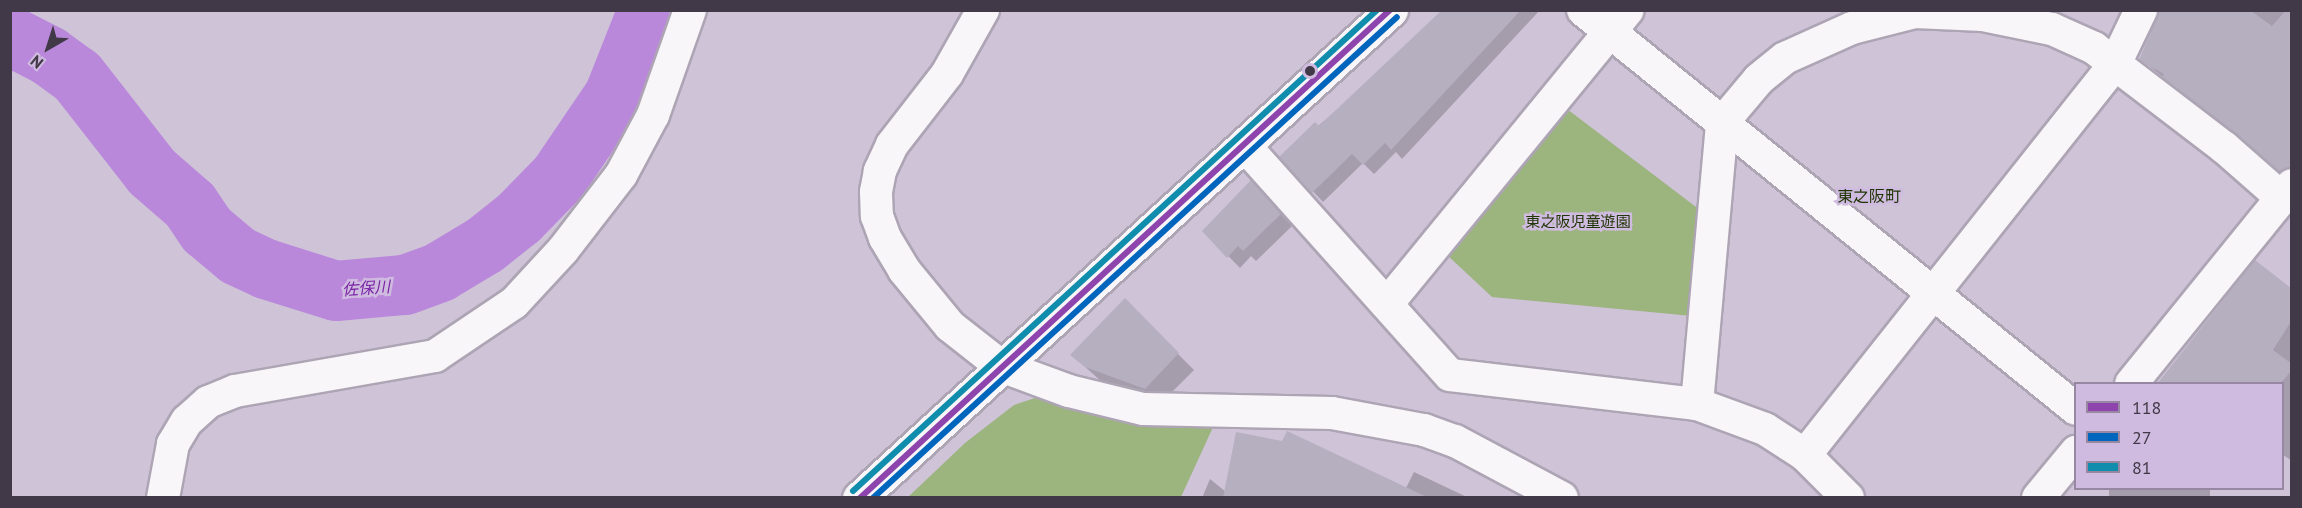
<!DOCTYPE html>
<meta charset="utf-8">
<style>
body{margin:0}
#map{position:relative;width:2302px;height:508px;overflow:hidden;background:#cfc3d8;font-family:"PT Sans","Noto Sans JP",sans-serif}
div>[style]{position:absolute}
.green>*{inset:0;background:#9cb47e}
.shadow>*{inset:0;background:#0003;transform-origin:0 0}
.river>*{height:60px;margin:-30px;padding:0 30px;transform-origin:30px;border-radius:30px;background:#ba88db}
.building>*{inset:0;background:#b5afc0}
.roads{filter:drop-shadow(2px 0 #ada4b4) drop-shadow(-2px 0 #ada4b4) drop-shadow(0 2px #ada4b4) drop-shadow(0 -2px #ada4b4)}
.street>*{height:32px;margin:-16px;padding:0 16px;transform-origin:16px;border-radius:16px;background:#f8f6f9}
.highway>*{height:33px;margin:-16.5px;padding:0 16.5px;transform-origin:16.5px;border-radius:16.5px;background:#f8f6f9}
.bus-1>*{height:6px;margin:-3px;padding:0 3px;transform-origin:3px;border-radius:3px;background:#8e44ad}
.bus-2>*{height:6px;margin:-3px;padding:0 3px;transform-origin:3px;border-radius:3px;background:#0065bd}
.bus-3>*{height:6px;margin:-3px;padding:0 3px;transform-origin:3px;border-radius:3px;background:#108dac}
.dots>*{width:16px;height:16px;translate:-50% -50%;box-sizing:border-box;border:3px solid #d0bbe0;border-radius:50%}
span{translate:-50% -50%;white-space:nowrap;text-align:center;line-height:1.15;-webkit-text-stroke:5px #d0bbe0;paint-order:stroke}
.park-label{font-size:15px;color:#203603}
.neighbourhood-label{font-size:16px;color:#1d3300}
.water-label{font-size:16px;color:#7923a5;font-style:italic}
.frame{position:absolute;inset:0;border:12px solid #413948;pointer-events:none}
.legend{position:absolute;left:2074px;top:382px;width:210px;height:108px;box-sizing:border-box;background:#d0bbe0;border:2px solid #9787a3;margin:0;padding:8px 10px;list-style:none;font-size:18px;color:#413948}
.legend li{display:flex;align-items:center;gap:12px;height:30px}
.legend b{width:30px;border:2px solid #9787a3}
.north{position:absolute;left:18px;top:18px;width:60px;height:60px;-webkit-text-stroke:4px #d0bbe0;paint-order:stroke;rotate:219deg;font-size:16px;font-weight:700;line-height:24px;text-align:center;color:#413948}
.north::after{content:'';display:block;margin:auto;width:21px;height:27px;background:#413948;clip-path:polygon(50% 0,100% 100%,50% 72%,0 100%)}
</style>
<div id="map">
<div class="green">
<div style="clip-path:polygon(1563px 106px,1700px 210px,1692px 316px,1492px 297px,1446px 254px)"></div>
<div style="clip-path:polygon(1035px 398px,1144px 421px,1214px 425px,1181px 497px,907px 498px,965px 443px,1014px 405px)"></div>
</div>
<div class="shadow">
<div style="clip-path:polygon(1457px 10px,1540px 10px,1402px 159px,1396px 152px,1374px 174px,1363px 163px,1323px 202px,1281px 157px)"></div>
<div style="clip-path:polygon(2162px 10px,2292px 10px,2292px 182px,2141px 59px)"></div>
<div style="clip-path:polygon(1263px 193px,1292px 226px,1256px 261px,1251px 256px,1240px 268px,1204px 231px)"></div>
<div style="clip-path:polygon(2292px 291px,2292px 461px,2282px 454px,2282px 384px,2160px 384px)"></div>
<div style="clip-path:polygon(1125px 301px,1194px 370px,1161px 403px,1102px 382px,1072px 355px)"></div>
<div style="clip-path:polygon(1414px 472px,1469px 498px,1202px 498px,1210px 479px,1226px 492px,1406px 488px)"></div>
<div style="left:2109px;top:488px;width:101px;height:11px"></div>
</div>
<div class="river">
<div style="left:10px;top:36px;width:44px;rotate:27.1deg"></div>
<div style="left:49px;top:56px;width:34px;rotate:36deg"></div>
<div style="left:77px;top:76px;width:122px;rotate:52deg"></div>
<div style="left:152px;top:172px;width:50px;rotate:41deg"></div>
<div style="left:190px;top:205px;width:30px;rotate:56deg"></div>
<div style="left:207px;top:230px;width:40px;rotate:40deg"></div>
<div style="left:238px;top:256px;width:31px;rotate:25deg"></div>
<div style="left:266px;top:269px;width:73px;rotate:17.4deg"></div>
<div style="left:336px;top:291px;width:69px;rotate:-5deg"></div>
<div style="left:405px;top:285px;width:37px;rotate:-20deg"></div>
<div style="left:440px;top:272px;width:52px;rotate:-31deg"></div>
<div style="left:485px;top:245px;width:43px;rotate:-38.5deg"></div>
<div style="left:519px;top:218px;width:57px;rotate:-45.7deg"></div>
<div style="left:559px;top:177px;width:98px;rotate:-55.8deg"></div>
<div style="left:614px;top:96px;width:92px;rotate:-68.4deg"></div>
</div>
<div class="building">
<div style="clip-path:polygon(1442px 10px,1521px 10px,1391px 150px,1385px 143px,1363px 165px,1352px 154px,1312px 193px,1279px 157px,1315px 122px,1319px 126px)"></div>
<div style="clip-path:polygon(2160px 10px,2250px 10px,2272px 26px,2286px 10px,2292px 10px,2292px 167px,2280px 172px,2162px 77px,2164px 74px,2139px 60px)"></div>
<div style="clip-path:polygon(1251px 180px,1281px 214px,1243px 251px,1238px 246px,1227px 258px,1202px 231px)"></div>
<div style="clip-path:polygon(2255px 260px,2292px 289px,2292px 320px,2273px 350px,2292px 364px,2292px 370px,2280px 384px,2157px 384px)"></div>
<div style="clip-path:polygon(1125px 298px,1179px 353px,1145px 389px,1085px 367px,1070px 355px)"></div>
<div style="clip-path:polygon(1287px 431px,1429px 498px,1223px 498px,1236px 432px,1282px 441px)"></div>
</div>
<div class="roads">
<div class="street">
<div style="left:983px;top:10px;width:73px;rotate:119.4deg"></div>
<div style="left:947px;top:74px;width:90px;rotate:127.8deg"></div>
<div style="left:892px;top:145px;width:29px;rotate:115deg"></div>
<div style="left:880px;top:171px;width:21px;rotate:101deg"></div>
<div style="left:876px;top:192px;width:24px;rotate:88deg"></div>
<div style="left:877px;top:216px;width:23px;rotate:70deg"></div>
<div style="left:885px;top:238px;width:37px;rotate:59deg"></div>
<div style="left:904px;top:270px;width:72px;rotate:50.6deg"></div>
<div style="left:950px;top:326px;width:65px;rotate:38.1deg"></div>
<div style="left:1001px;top:366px;width:72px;rotate:20.2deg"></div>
<div style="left:1069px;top:391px;width:76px;rotate:13.7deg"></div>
<div style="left:1143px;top:409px;width:189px;rotate:1.2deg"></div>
<div style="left:1332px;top:413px;width:94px;rotate:10.5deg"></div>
<div style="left:1424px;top:430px;width:33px;rotate:20deg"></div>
<div style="left:1455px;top:441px;width:121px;rotate:28deg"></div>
<div style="left:1583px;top:10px;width:634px;rotate:38.98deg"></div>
<div style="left:1245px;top:146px;width:307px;rotate:48.2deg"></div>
<div style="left:1450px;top:375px;width:249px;rotate:6.7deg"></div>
<div style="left:1697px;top:404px;width:72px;rotate:20.2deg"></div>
<div style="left:1765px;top:429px;width:48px;rotate:33deg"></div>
<div style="left:1805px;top:455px;width:61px;rotate:45deg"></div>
<div style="left:1387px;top:304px;width:380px;rotate:-50.7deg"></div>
<div style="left:2131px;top:384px;width:256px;rotate:-51deg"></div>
<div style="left:1697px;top:404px;width:282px;rotate:-84.9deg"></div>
<div style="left:1722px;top:123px;width:57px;rotate:-49.9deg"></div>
<div style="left:1759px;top:79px;width:33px;rotate:-39deg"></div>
<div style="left:1785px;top:58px;width:73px;rotate:-24.1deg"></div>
<div style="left:1852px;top:28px;width:65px;rotate:-14.3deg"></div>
<div style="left:1915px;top:12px;width:68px;rotate:2.5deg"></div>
<div style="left:1983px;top:15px;width:70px;rotate:11.5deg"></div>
<div style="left:2052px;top:29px;width:46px;rotate:24.3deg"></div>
<div style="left:2094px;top:48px;width:165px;rotate:37.4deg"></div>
<div style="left:2225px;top:148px;width:76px;rotate:41.3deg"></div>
<div style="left:1805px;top:455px;width:499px;rotate:-51.6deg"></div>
<div style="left:2115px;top:64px;width:60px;rotate:-64.3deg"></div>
<div style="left:163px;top:498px;width:55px;rotate:-79.5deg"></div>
<div style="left:173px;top:444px;width:27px;rotate:-59deg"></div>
<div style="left:187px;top:421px;width:28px;rotate:-42deg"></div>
<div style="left:208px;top:402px;width:29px;rotate:-22deg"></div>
<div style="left:235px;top:391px;width:203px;rotate:-9.9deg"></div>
<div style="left:435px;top:356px;width:95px;rotate:-33.9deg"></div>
<div style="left:514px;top:303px;width:72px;rotate:-47.2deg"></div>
<div style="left:563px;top:250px;width:95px;rotate:-52.3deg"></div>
<div style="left:621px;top:175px;width:68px;rotate:-61.9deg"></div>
<div style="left:653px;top:115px;width:111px;rotate:-70.6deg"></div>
<div style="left:2038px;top:498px;width:60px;rotate:-50.4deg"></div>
</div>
<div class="highway">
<div style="left:859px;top:498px;width:722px;rotate:-42.53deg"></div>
</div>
</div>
<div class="bus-1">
<div style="left:860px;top:498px;width:720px;rotate:-42.64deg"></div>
</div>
<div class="bus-2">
<div style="left:873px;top:498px;width:711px;rotate:-42.55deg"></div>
</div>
<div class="bus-3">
<div style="left:853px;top:491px;width:711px;rotate:-42.55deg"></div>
</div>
<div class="dots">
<div style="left:1310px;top:71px;background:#413948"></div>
</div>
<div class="park-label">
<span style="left:1578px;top:222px">東之阪児童遊園</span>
</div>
<div class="neighbourhood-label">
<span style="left:1869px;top:196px">東之阪町</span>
</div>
<div class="water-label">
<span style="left:366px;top:288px;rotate:-4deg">佐保川</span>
</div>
<div class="frame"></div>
<ul class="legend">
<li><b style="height:8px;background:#8e44ad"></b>118</li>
<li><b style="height:8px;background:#0065bd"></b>27</li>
<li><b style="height:8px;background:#108dac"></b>81</li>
</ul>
<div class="north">N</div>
</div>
